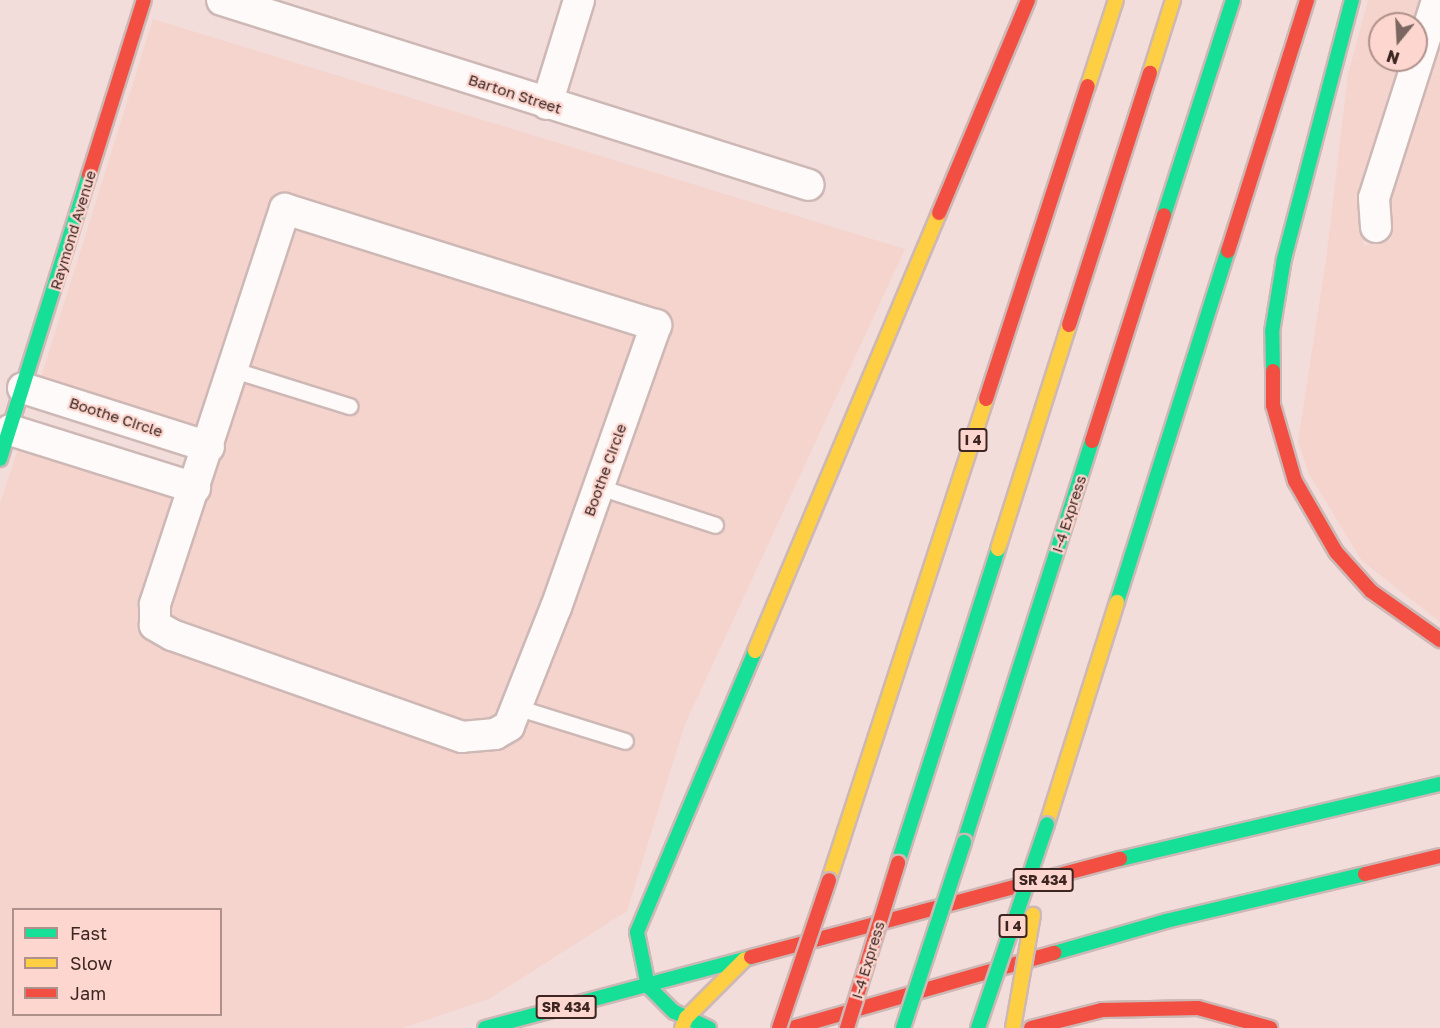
<!DOCTYPE html>
<style>
body{margin:0}
#map{position:relative;width:1440px;height:1028px;overflow:hidden;background:#f2ddda;font-family:"Golos Text",sans-serif}
div>[style]{position:absolute}
.built>*{inset:0;background:#f6d4ce}
.roads{filter:drop-shadow(2px 0 #cdb8b5) drop-shadow(-2px 0 #cdb8b5) drop-shadow(0 2px #cdb8b5) drop-shadow(0 -2px #cdb8b5)}
.lane>*{height:15px;margin:-7.5px;padding:0 7.5px;transform-origin:7.5px;border-radius:7.5px;background:#fdfaf9}
.street>*{height:30px;margin:-15px;padding:0 15px;transform-origin:15px;border-radius:15px;background:#fdfaf9}
.fast>*{height:14px;margin:-7px;padding:0 7px;transform-origin:7px;border-radius:7px;background:#16e098}
.slow>*{height:14px;margin:-7px;padding:0 7px;transform-origin:7px;border-radius:7px;background:#ffcf43}
.jam>*{height:14px;margin:-7px;padding:0 7px;transform-origin:7px;border-radius:7px;background:#f24e42}
.bridges{filter:drop-shadow(2px 0 #cdb8b5) drop-shadow(-2px 0 #cdb8b5) drop-shadow(0 2px #cdb8b5) drop-shadow(0 -2px #cdb8b5)}
.fast-bridge>*{height:14px;margin:-7px;padding:0 7px;transform-origin:7px;border-radius:7px;background:#16e098}
.slow-bridge>*{height:14px;margin:-7px;padding:0 7px;transform-origin:7px;border-radius:7px;background:#ffcf43}
.jam-bridge>*{height:14px;margin:-7px;padding:0 7px;transform-origin:7px;border-radius:7px;background:#f24e42}
span{translate:-50% -50%;white-space:nowrap;text-align:center;line-height:1.15;-webkit-text-stroke:4.5px #fdd6cf;paint-order:stroke}
.shield-label span{padding:2px 4px;background:#fdd6cf;border:2px solid;border-radius:4px;-webkit-text-stroke-width:0}
.shield-label{font-size:14px;color:#3d2622;font-weight:700}
.street-label{font-size:15px;color:#3d2622}
.legend{position:absolute;left:12px;top:908px;width:210px;height:108px;box-sizing:border-box;background:#fdd6cf;border:2px solid #b0908a;margin:0;padding:8px 10px;list-style:none;font-size:18px;color:#3d2622}
.legend li{display:flex;align-items:center;gap:12px;height:30px}
.legend b{width:30px;border:2px solid #b0908a}
.north{position:absolute;left:1368px;top:12px;width:60px;height:60px;box-sizing:border-box;background:#fdd6cf;border:2px solid #b0908a;border-radius:50%;rotate:198deg;font-size:16px;font-weight:700;line-height:24px;text-align:center;color:#3d2622}
.north::after{content:'';display:block;margin:auto;width:21px;height:27px;background:#7c6662;clip-path:polygon(50% 0,100% 100%,50% 72%,0 100%)}
</style>
<div id="map">
<div class="built">
<div style="clip-path:polygon(1368px 0,1423px 0,1415px 24px,1380px 24px,1380px 60px,1404px 60px,1360px 201px,1364px 245px,1391px 240px,1388px 199px,1440px 37px,1440px 622px,1362px 561px,1309px 474px,1298px 442px,1326px 259px,1348px 74px)"></div>
<div style="clip-path:polygon(evenodd,153px 19px,905px 249px,685px 724px,627px 911px,489px 999px,403px 1028px,0 1028px,0 503px,18px 449px,177px 499px,142px 626px,148px 639px,167px 650px,457px 752px,496px 749px,669px 330px,661px 310px,290px 194px,272px 205px,200px 428px,41px 377px,153px 19px,14px 910px,220px 910px,220px 1014px,14px 1014px,14px 910px)"></div>
<div style="clip-path:polygon(293px 228px,638px 336px,543px 602px,498px 715px,492px 718px,465px 721px,169px 615px,169px 606px)"></div>
</div>
<div class="roads">
<div class="lane">
<div style="left:234px;top:370px;width:121px;rotate:17.4deg"></div>
<div style="left:599px;top:487px;width:122px;rotate:18.1deg"></div>
<div style="left:516px;top:707px;width:114px;rotate:17.3deg"></div>
</div>
<div class="street">
<div style="left:222px;top:0;width:615px;rotate:17.49deg"></div>
<div style="left:547px;top:104px;width:109px;rotate:-72.9deg"></div>
<div style="left:285px;top:209px;width:389px;rotate:17.4deg"></div>
<div style="left:656px;top:325px;width:299px;rotate:109.5deg"></div>
<div style="left:556px;top:607px;width:128px;rotate:111.6deg"></div>
<div style="left:509px;top:726px;width:16px;rotate:150deg"></div>
<div style="left:495px;top:734px;width:33px;rotate:175deg"></div>
<div style="left:462px;top:737px;width:307px;rotate:-160.6deg"></div>
<div style="left:172px;top:635px;width:20px;rotate:-150deg"></div>
<div style="left:155px;top:625px;width:21px;rotate:-90deg"></div>
<div style="left:155px;top:604px;width:416px;rotate:-71.8deg"></div>
<div style="left:1376px;top:227px;width:29px;rotate:-94deg"></div>
<div style="left:1374px;top:198px;width:208px;rotate:-72.3deg"></div>
<div style="left:23px;top:388px;width:195px;rotate:17.6deg"></div>
<div style="left:10px;top:430px;width:194px;rotate:17.4deg"></div>
</div>
<div class="fast">
<div style="left:1164px;top:215px;width:226px;rotate:-72.2deg"></div>
<div style="left:1273px;top:371px;width:39px;rotate:-91deg"></div>
<div style="left:1272px;top:332px;width:74px;rotate:-80.7deg"></div>
<div style="left:1284px;top:259px;width:268px;rotate:-75.3deg"></div>
<div style="left:0;top:459px;width:298px;rotate:-72.6deg"></div>
<div style="left:1117px;top:602px;width:368px;rotate:-72.5deg"></div>
<div style="left:964px;top:842px;width:421px;rotate:-72.3deg"></div>
<div style="left:1120px;top:859px;width:329px;rotate:-13.2deg"></div>
<div style="left:898px;top:863px;width:330px;rotate:-72.3deg"></div>
<div style="left:1054px;top:953px;width:116px;rotate:-15.9deg"></div>
<div style="left:1166px;top:921px;width:204px;rotate:-13.3deg"></div>
<div style="left:485px;top:1028px;width:275px;rotate:-14.9deg"></div>
<div style="left:709px;top:1028px;width:38px;rotate:-155deg"></div>
<div style="left:674px;top:1012px;width:37px;rotate:-135deg"></div>
<div style="left:648px;top:986px;width:55px;rotate:-101.5deg"></div>
<div style="left:637px;top:932px;width:305px;rotate:-67.2deg"></div>
</div>
<div class="slow">
<div style="left:1150px;top:73px;width:77px;rotate:-72.5deg"></div>
<div style="left:1088px;top:86px;width:90px;rotate:-72deg"></div>
<div style="left:998px;top:549px;width:235px;rotate:-72.4deg"></div>
<div style="left:755px;top:651px;width:475px;rotate:-67.2deg"></div>
<div style="left:1047px;top:824px;width:233px;rotate:-72.5deg"></div>
<div style="left:829px;top:880px;width:506px;rotate:-71.92deg"></div>
<div style="left:682px;top:1028px;width:11px;rotate:-68deg"></div>
<div style="left:686px;top:1018px;width:83px;rotate:-45deg"></div>
</div>
<div class="jam">
<div style="left:89px;top:175px;width:183px;rotate:-72.6deg"></div>
<div style="left:939px;top:213px;width:231px;rotate:-67.3deg"></div>
<div style="left:1228px;top:251px;width:263px;rotate:-72.5deg"></div>
<div style="left:1069px;top:325px;width:265px;rotate:-72.2deg"></div>
<div style="left:1273px;top:371px;width:34px;rotate:90deg"></div>
<div style="left:1273px;top:405px;width:79px;rotate:73.9deg"></div>
<div style="left:1295px;top:481px;width:82px;rotate:60deg"></div>
<div style="left:1336px;top:552px;width:52px;rotate:48.1deg"></div>
<div style="left:1371px;top:591px;width:85px;rotate:35.4deg"></div>
<div style="left:986px;top:399px;width:329px;rotate:-72deg"></div>
<div style="left:1092px;top:441px;width:237px;rotate:-72.3deg"></div>
<div style="left:1365px;top:874px;width:77px;rotate:-13.5deg"></div>
<div style="left:751px;top:957px;width:382px;rotate:-14.9deg"></div>
<div style="left:792px;top:1028px;width:273px;rotate:-16deg"></div>
<div style="left:1031px;top:1028px;width:73px;rotate:-14.2deg"></div>
<div style="left:1102px;top:1010px;width:96px;rotate:-1.2deg"></div>
<div style="left:1198px;top:1008px;width:75px;rotate:15.5deg"></div>
</div>
</div>
<div class="bridges">
<div class="fast-bridge">
<div style="left:903px;top:1028px;width:196px;rotate:-71.8deg"></div>
<div style="left:978px;top:1028px;width:215px;rotate:-71.3deg"></div>
</div>
<div class="slow-bridge">
<div style="left:1013px;top:1028px;width:115px;rotate:-80deg"></div>
</div>
<div class="jam-bridge">
<div style="left:779px;top:1028px;width:156px;rotate:-71.3deg"></div>
<div style="left:847px;top:1028px;width:173px;rotate:-72.8deg"></div>
</div>
</div>
<div class="shield-label">
<span style="left:973px;top:440px">I 4</span>
<span style="left:1043px;top:880px">SR 434</span>
<span style="left:1013px;top:926px">I 4</span>
<span style="left:566px;top:1007px">SR 434</span>
</div>
<div class="street-label">
<span style="left:515px;top:94px;rotate:18deg">Barton Street</span>
<span style="left:73px;top:230px;rotate:-73deg">Raymond Avenue</span>
<span style="left:116px;top:417px;rotate:18deg">Boothe Circle</span>
<span style="left:605px;top:470px;rotate:-70deg">Boothe Circle</span>
<span style="left:1069px;top:514px;rotate:-72deg">I-4 Express</span>
<span style="left:868px;top:960px;rotate:-73deg">I-4 Express</span>
</div>
<ul class="legend">
<li><b style="height:8px;background:#16e098"></b>Fast</li>
<li><b style="height:8px;background:#ffcf43"></b>Slow</li>
<li><b style="height:8px;background:#f24e42"></b>Jam</li>
</ul>
<div class="north">N</div>
</div>
